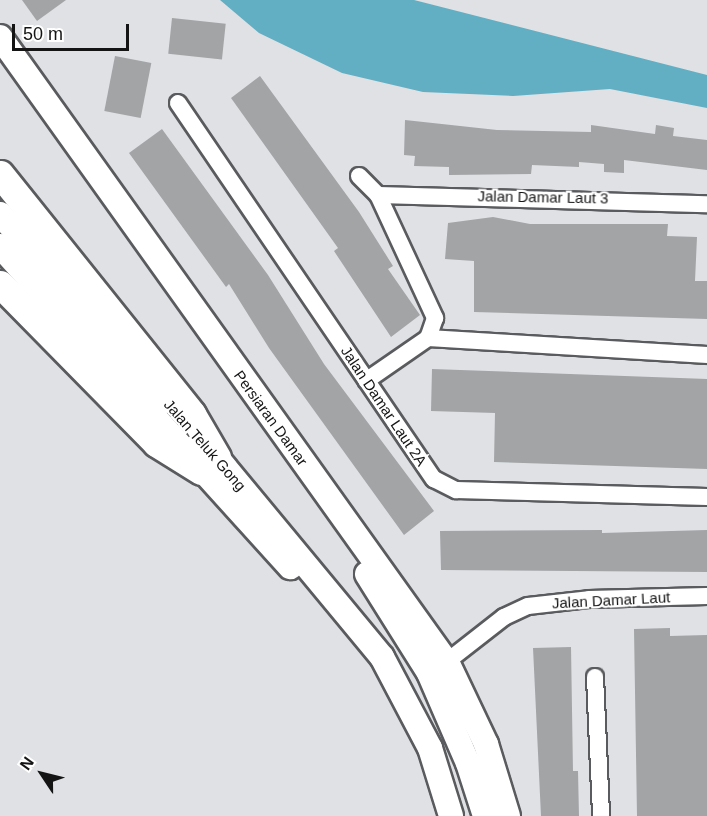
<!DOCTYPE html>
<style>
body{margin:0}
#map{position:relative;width:707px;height:816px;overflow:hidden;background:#dfe1e4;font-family:Arial,sans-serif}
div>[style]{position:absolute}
.water>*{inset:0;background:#62aec3}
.building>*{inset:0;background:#a2a4a6;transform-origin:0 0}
.roads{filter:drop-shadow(2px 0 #5a5b5e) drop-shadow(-2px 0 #5a5b5e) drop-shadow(0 2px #5a5b5e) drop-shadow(0 -2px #5a5b5e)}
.street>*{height:16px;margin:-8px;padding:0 8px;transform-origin:8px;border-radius:8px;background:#fff}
.secondary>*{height:24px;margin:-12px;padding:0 12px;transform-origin:12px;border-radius:12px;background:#fff}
.primary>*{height:27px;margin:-13.5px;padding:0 13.5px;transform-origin:13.5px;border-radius:13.5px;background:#fff}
span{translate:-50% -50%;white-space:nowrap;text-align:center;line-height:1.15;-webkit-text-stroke:4.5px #fff;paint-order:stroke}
.street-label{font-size:15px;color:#141415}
.north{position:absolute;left:12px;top:744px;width:60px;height:60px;-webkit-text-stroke:4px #fff;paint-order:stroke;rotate:305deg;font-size:16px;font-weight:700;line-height:24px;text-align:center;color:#141415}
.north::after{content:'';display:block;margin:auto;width:21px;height:27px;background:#141415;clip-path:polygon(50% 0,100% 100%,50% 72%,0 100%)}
.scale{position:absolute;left:12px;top:24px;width:117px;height:27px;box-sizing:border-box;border:3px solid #141415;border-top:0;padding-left:8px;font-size:18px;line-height:21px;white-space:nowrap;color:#141415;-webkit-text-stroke:4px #fff;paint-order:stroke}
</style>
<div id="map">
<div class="water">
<div style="clip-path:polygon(220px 0,414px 0,707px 75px,707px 108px,610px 89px,513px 96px,423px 92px,342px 73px,259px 33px)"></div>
</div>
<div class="building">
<div style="clip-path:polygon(22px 0,66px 0,37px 21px)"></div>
<div style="left:172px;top:18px;width:54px;height:36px;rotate:6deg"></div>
<div style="left:115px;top:56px;width:37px;height:56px;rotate:11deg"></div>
<div style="clip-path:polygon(260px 76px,359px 212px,393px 266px,388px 269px,420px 315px,391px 337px,334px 251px,338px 248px,231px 98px)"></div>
<div style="clip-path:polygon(405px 120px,497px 130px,591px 132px,591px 125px,655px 134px,656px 125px,674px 128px,673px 136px,707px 140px,707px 170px,624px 160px,624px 173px,604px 172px,604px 164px,579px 162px,579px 167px,532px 165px,531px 174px,449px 175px,449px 167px,414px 166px,415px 156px,404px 155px)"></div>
<div style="clip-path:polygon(162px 129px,268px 275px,324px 364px,434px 511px,404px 535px,269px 348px,229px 284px,226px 287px,129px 153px)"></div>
<div style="clip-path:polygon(493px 217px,530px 224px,668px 224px,667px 236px,697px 237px,695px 281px,707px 281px,707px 319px,474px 312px,474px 261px,445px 259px,448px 223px)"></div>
<div style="clip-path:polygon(432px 369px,707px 379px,707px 469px,494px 462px,495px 413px,431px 411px)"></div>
<div style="clip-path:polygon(602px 530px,602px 533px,707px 530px,707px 572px,441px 570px,440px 531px)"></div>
<div style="clip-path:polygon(670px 628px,670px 636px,707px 635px,707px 816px,637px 816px,634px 629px)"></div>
<div style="clip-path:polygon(571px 647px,573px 771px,578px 771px,579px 816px,541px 816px,533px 648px)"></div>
</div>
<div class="roads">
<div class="street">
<div style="left:178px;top:103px;width:455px;rotate:55.8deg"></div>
<div style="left:434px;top:479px;width:25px;rotate:27deg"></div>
<div style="left:456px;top:490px;width:251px;rotate:1.6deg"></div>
<div style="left:359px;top:176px;width:27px;rotate:45deg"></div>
<div style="left:378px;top:195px;width:136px;rotate:65.1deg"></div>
<div style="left:435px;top:318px;width:21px;rotate:109deg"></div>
<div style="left:428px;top:338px;width:75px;rotate:145.3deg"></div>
<div style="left:378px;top:195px;width:329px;rotate:1.6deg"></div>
<div style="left:428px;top:338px;width:280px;rotate:3.5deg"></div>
<div style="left:440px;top:667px;width:81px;rotate:-38deg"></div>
<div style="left:504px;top:617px;width:26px;rotate:-25deg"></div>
<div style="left:528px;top:606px;width:61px;rotate:-6.5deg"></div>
<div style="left:589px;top:599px;width:118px;rotate:-1.5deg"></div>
<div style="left:595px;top:677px;width:139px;rotate:87.5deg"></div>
</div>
<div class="secondary">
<div style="left:0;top:37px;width:771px;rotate:54.45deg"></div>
<div style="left:448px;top:664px;width:89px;rotate:64.6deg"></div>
<div style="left:486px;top:744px;width:75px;rotate:73deg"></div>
<div style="left:0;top:214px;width:250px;rotate:48.4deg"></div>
<div style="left:0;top:246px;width:433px;rotate:47.9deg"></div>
<div style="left:204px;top:442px;width:279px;rotate:50.4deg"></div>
<div style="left:382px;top:657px;width:103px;rotate:62.2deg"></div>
<div style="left:430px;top:748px;width:71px;rotate:72.8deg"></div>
<div style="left:367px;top:574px;width:117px;rotate:57.9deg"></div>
<div style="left:429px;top:673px;width:98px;rotate:66.6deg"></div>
<div style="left:468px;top:763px;width:56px;rotate:72.2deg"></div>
</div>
<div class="primary">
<div style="left:0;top:174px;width:307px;rotate:51.3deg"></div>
<div style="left:192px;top:414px;width:50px;rotate:59.8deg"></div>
<div style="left:0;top:284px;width:223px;rotate:45.5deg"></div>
<div style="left:156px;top:443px;width:53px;rotate:31.9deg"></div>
</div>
</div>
<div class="street-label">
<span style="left:543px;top:197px;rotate:1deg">Jalan Damar Laut 3</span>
<span style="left:384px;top:406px;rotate:56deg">Jalan Damar Laut 2A</span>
<span style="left:271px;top:418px;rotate:54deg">Persiaran Damar</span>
<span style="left:205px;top:445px;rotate:49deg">Jalan Teluk Gong</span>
<span style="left:611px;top:600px;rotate:-3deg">Jalan Damar Laut</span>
</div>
<div class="north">N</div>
<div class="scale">50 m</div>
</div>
